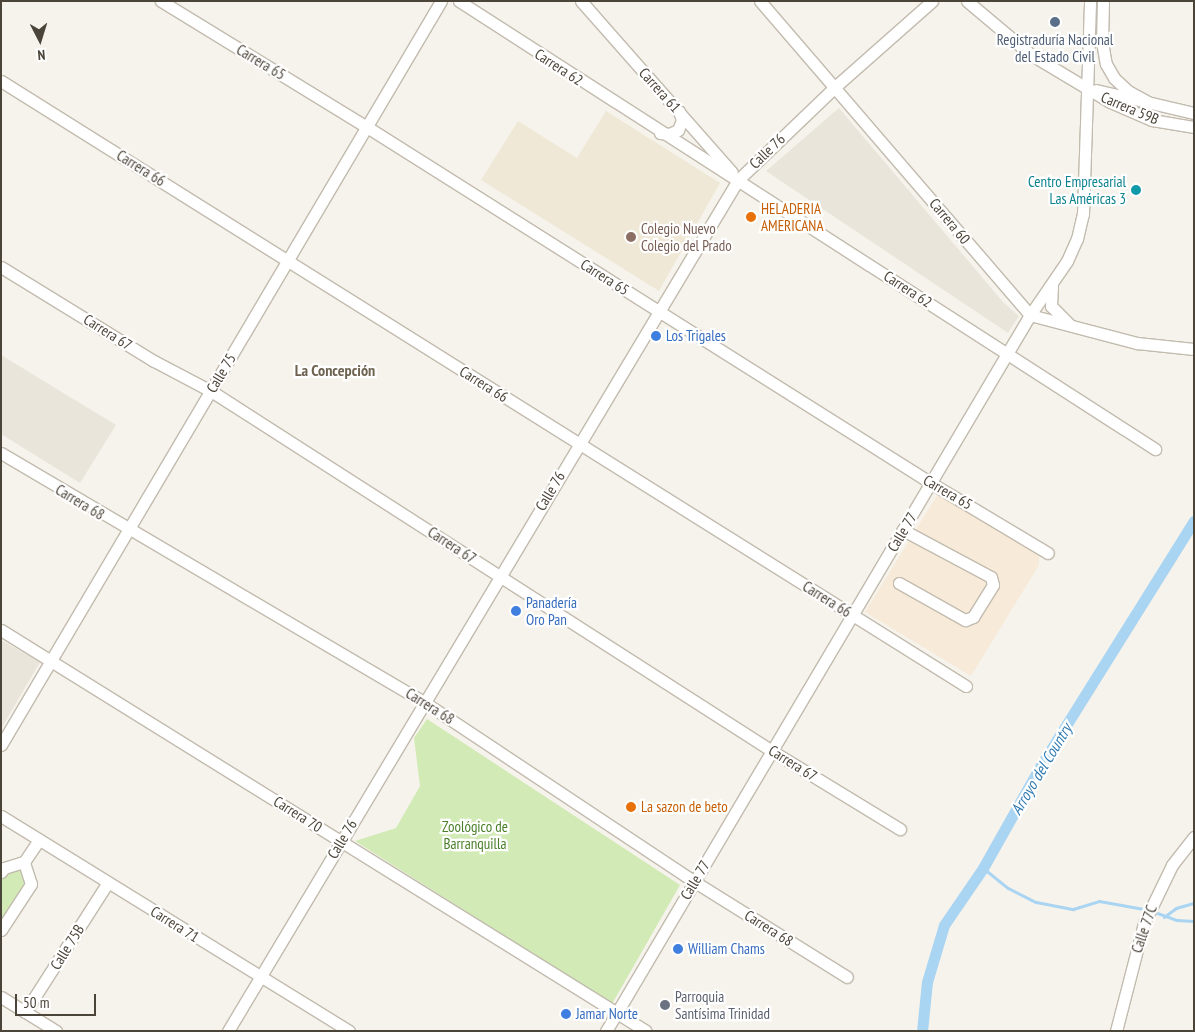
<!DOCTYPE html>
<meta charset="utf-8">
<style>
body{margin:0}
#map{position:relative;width:1195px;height:1032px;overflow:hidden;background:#f6f3ec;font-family:"PT Sans Narrow",sans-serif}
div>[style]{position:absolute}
.residential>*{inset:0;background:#eae5da}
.commercial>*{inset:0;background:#f7ead8}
.education>*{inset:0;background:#efe8d6}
.green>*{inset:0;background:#d2eab5}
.stream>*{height:3px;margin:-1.5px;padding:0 1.5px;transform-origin:1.5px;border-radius:1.5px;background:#a9d4f2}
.canal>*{height:11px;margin:-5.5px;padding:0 5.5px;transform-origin:5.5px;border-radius:5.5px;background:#a9d4f2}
.roads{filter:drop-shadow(1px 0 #c2bbae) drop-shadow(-1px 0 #c2bbae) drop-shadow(0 1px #c2bbae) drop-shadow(0 -1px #c2bbae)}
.minor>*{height:11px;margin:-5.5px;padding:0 5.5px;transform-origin:5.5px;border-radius:5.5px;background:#fff}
.dots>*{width:14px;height:14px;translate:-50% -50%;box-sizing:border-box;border:2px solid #fff;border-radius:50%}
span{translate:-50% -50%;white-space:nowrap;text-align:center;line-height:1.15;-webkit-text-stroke:4.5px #fff;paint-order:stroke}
.service-label{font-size:15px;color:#4e5e75}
.street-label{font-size:15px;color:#4b4439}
.culture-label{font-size:15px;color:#0d838f}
.right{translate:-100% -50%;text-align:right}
.food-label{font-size:15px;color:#c56008}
.left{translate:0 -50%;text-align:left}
.education-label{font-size:15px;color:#785e54}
.shop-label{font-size:15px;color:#366cbe}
.park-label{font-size:15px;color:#4a7f2a}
.worship-label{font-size:15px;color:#5b616d}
.neighbourhood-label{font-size:16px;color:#6e6250;font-weight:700}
.water-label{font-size:16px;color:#2e7ab2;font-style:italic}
.frame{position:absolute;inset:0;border:2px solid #4b4439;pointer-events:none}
.north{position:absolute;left:15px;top:15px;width:50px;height:50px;-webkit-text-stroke:4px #fff;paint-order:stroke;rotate:175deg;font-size:14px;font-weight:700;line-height:20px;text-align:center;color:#4b4439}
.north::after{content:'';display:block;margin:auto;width:18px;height:22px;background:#4b4439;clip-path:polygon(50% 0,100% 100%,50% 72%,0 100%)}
.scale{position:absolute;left:15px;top:994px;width:81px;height:22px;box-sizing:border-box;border:2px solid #4b4439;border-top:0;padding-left:6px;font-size:15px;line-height:18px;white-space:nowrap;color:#4b4439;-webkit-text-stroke:4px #fff;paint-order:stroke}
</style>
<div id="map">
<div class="residential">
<div style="clip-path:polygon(839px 108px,1003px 302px,1019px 316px,1008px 333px,766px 171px)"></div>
<div style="clip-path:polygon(1px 355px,116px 425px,80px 483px,1px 434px)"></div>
<div style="clip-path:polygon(1px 640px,40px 662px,1px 729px)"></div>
</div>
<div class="commercial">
<div style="clip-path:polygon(938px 494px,1039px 556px,1039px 565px,971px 676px,865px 612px)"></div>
</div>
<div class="education">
<div style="clip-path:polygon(606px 111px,720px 183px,659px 291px,481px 180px,518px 121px,577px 158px)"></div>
</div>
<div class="green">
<div style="clip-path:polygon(427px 719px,680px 885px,612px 1004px,355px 841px,396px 828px,420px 786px,414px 738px)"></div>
<div style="clip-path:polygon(23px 865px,28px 884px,1px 925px,1px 876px,5px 870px)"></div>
</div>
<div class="stream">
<div style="left:983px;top:868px;width:32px;rotate:39deg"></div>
<div style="left:1008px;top:888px;width:31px;rotate:27deg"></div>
<div style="left:1036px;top:902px;width:38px;rotate:11deg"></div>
<div style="left:1073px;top:909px;width:27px;rotate:-17deg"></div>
<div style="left:1099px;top:901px;width:51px;rotate:10.2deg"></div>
<div style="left:1149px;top:910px;width:29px;rotate:20deg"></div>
<div style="left:1176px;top:920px;width:18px;rotate:3deg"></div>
<div style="left:1164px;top:917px;width:15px;rotate:-37deg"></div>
<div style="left:1176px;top:908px;width:19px;rotate:-16deg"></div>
</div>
<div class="canal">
<div style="left:922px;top:1031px;width:49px;rotate:-84.2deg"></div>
<div style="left:927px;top:982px;width:59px;rotate:-73.4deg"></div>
<div style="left:944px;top:925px;width:69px;rotate:-55.6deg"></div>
<div style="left:983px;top:868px;width:116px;rotate:-60.6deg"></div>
<div style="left:1040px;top:767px;width:290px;rotate:-58deg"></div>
</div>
<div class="roads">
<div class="minor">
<div style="left:161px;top:1px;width:241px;rotate:31.5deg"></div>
<div style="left:367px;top:127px;width:667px;rotate:32.26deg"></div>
<div style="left:931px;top:483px;width:136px;rotate:30.9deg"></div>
<div style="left:459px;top:1px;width:828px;rotate:32.77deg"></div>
<div style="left:581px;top:1px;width:228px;rotate:48.6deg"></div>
<div style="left:760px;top:1px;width:414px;rotate:49.3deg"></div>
<div style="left:1030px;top:315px;width:111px;rotate:14.7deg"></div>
<div style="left:1137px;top:343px;width:57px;rotate:6deg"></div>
<div style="left:967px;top:1px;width:82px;rotate:40.1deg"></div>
<div style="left:1030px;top:54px;width:93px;rotate:31deg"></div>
<div style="left:1110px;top:102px;width:46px;rotate:23.2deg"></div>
<div style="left:1152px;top:120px;width:43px;rotate:9.5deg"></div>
<div style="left:1103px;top:1px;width:41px;rotate:91.4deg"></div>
<div style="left:1102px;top:42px;width:22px;rotate:80deg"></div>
<div style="left:1106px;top:64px;width:16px;rotate:60deg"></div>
<div style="left:1114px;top:78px;width:19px;rotate:43deg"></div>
<div style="left:1128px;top:91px;width:25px;rotate:29deg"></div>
<div style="left:1px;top:81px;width:1139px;rotate:32.09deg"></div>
<div style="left:1096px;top:90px;width:101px;rotate:13.2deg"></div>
<div style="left:660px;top:133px;width:9px;rotate:6deg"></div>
<div style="left:669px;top:134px;width:10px;rotate:-24deg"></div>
<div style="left:678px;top:130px;width:11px;rotate:-68deg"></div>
<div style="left:682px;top:120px;width:9px;rotate:-108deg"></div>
<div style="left:1px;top:267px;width:180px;rotate:31.6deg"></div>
<div style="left:154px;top:361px;width:64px;rotate:27.8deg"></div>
<div style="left:211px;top:391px;width:667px;rotate:32.69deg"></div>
<div style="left:772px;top:751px;width:150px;rotate:31.4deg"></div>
<div style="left:1052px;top:286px;width:20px;rotate:93deg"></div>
<div style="left:1051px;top:306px;width:25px;rotate:45deg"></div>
<div style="left:1px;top:453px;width:491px;rotate:30.5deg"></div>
<div style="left:424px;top:702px;width:325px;rotate:33.6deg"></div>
<div style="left:695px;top:882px;width:179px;rotate:32deg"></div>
<div style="left:899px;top:583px;width:76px;rotate:29.3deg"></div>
<div style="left:965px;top:620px;width:9px;rotate:-21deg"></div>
<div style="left:973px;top:617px;width:38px;rotate:-58deg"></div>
<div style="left:993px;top:585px;width:8px;rotate:-104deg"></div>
<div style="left:991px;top:577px;width:100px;rotate:-151.9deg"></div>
<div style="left:1px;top:630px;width:759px;rotate:31.87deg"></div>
<div style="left:1px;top:745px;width:864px;rotate:-59.4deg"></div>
<div style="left:1px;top:816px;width:409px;rotate:31.7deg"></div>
<div style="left:1px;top:872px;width:5px;rotate:-53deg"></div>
<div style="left:4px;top:868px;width:21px;rotate:-17deg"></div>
<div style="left:24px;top:862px;width:27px;rotate:-56deg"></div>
<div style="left:1px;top:930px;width:55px;rotate:-56.9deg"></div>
<div style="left:31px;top:884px;width:23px;rotate:-108deg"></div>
<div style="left:1px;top:997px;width:65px;rotate:31.7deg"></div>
<div style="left:25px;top:1012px;width:154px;rotate:-57.4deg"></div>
<div style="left:228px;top:1031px;width:992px;rotate:-59.07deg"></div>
<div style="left:738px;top:180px;width:136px;rotate:-43.8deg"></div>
<div style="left:836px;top:86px;width:128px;rotate:-41.5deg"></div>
<div style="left:606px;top:1031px;width:832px;rotate:-59.37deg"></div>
<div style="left:1030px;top:315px;width:65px;rotate:-55.6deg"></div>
<div style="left:1067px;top:261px;width:24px;rotate:-66deg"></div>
<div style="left:1077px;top:239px;width:26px;rotate:-77deg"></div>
<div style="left:1083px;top:214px;width:213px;rotate:-88.1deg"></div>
<div style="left:1116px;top:1031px;width:112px;rotate:-75.5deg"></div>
<div style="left:1144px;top:923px;width:64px;rotate:-64.2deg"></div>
<div style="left:1172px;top:865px;width:36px;rotate:-52deg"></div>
</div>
</div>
<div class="dots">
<div style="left:1055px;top:22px;background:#5c6f8a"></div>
<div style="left:1136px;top:190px;background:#0f9aa8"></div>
<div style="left:751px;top:217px;background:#e8710a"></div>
<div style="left:631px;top:237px;background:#8d6e63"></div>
<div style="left:656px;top:336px;background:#3f7fe0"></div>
<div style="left:516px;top:611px;background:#3f7fe0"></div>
<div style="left:631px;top:807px;background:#e8710a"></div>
<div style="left:678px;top:949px;background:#3f7fe0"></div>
<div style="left:665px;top:1005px;background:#6b7280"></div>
<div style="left:566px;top:1014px;background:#3f7fe0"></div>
</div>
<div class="service-label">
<span style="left:1055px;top:48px">Registraduría Nacional<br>del Estado Civil</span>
</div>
<div class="street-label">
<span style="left:261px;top:62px;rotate:31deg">Carrera 65</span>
<span style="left:559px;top:67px;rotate:33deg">Carrera 62</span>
<span style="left:660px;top:90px;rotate:48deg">Carrera 61</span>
<span style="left:1130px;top:108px;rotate:23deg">Carrera 59B</span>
<span style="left:767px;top:151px;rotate:-44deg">Calle 76</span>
<span style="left:141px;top:168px;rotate:32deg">Carrera 66</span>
<span style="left:950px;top:221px;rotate:50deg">Carrera 60</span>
<span style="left:605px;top:277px;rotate:32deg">Carrera 65</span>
<span style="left:908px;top:289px;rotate:33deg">Carrera 62</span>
<span style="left:108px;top:332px;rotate:32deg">Carrera 67</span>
<span style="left:221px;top:373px;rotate:-59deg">Calle 75</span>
<span style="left:484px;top:384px;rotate:32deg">Carrera 66</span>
<span style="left:550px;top:491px;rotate:-59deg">Calle 76</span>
<span style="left:948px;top:492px;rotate:30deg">Carrera 65</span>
<span style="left:80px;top:502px;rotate:31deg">Carrera 68</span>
<span style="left:902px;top:532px;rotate:-59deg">Calle 77</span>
<span style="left:452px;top:545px;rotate:33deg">Carrera 67</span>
<span style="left:827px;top:599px;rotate:32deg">Carrera 66</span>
<span style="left:430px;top:706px;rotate:32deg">Carrera 68</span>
<span style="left:793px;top:763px;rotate:32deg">Carrera 67</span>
<span style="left:298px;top:814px;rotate:32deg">Carrera 70</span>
<span style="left:342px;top:839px;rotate:-59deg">Calle 76</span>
<span style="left:695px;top:880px;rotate:-59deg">Calle 77</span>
<span style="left:175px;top:924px;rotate:32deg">Carrera 71</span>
<span style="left:769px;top:928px;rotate:32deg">Carrera 68</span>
<span style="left:1144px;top:929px;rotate:-71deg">Calle 77C</span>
<span style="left:67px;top:947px;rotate:-58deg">Calle 75B</span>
</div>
<div class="culture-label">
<span class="right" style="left:1126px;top:190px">Centro Empresarial<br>Las Américas 3</span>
</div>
<div class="food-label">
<span class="left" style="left:761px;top:217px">HELADERIA<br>AMERICANA</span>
<span class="left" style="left:641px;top:807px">La sazon de beto</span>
</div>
<div class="education-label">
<span class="left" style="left:641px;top:237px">Colegio Nuevo<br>Colegio del Prado</span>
</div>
<div class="shop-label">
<span class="left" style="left:666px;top:336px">Los Trigales</span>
<span class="left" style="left:526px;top:611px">Panadería<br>Oro Pan</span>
<span class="left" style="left:688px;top:949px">William Chams</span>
<span class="left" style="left:576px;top:1014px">Jamar Norte</span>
</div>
<div class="park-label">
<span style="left:475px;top:835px">Zoológico de<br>Barranquilla</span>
</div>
<div class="worship-label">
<span class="left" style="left:675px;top:1005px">Parroquia<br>Santísima Trinidad</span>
</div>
<div class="neighbourhood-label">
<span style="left:335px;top:370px">La Concepción</span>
</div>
<div class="water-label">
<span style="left:1041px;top:769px;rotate:-59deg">Arroyo del Country</span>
</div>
<div class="frame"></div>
<div class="north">N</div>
<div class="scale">50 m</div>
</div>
